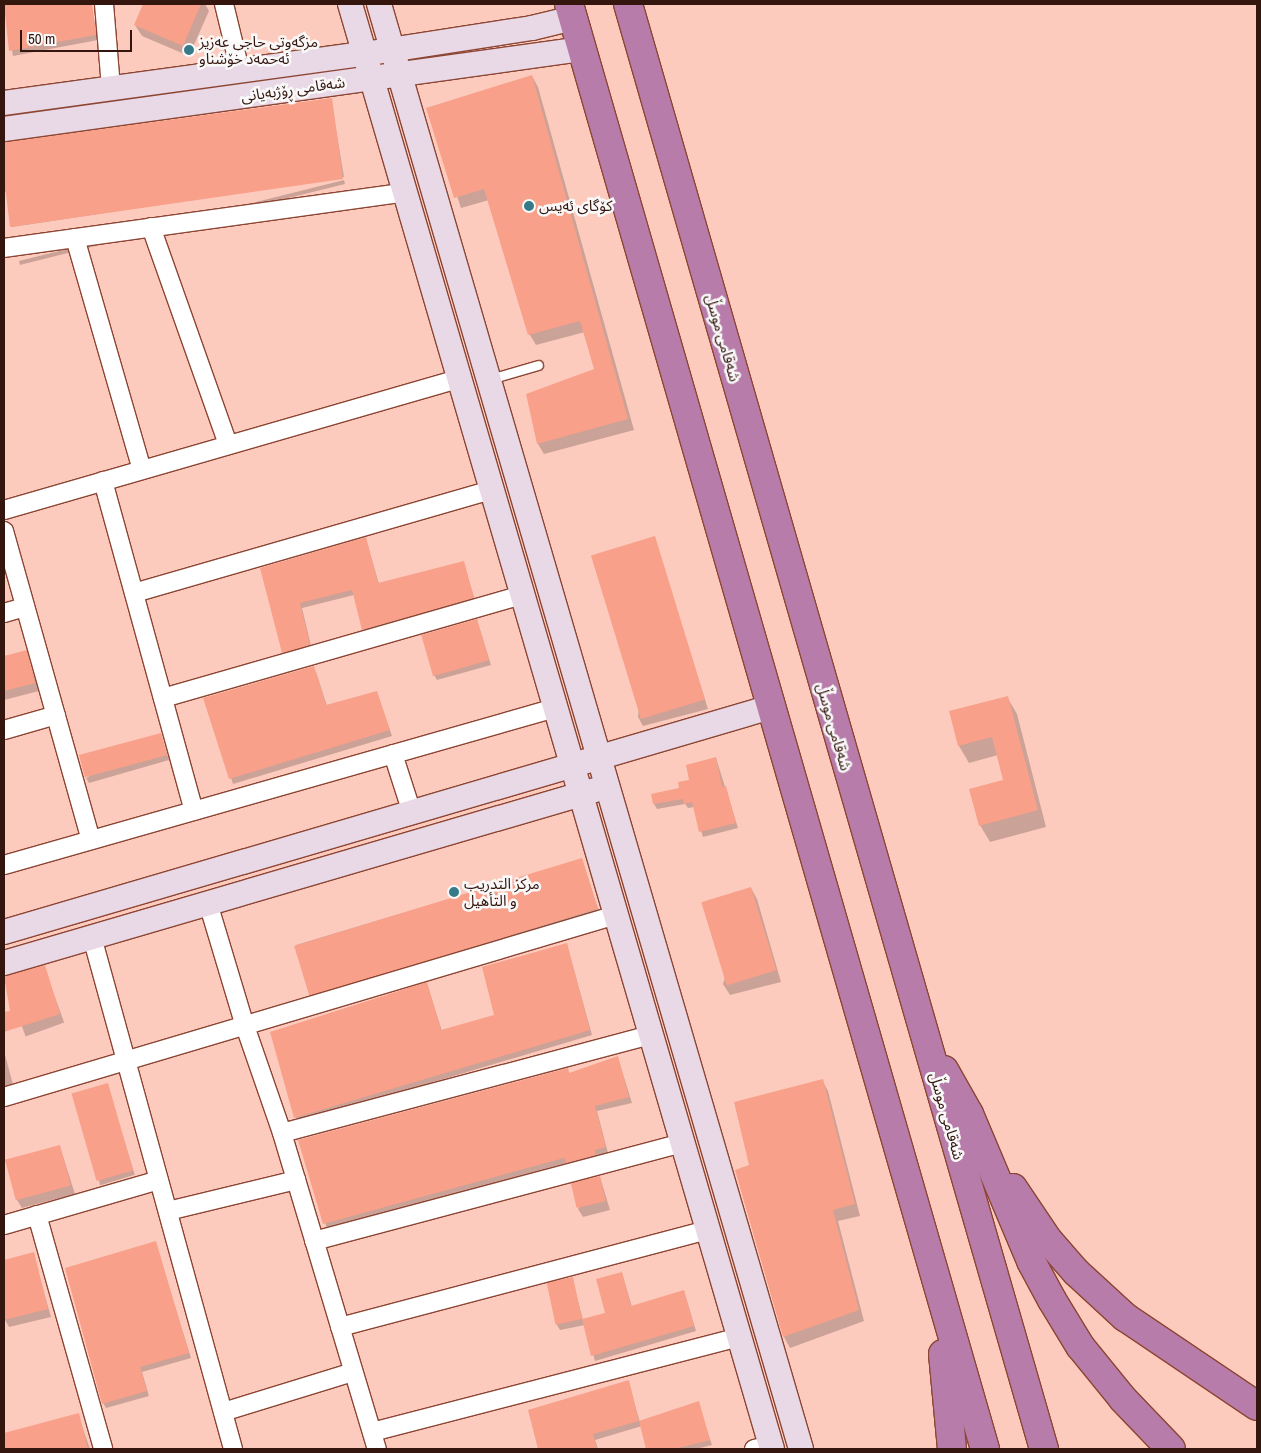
<!DOCTYPE html>
<meta charset="utf-8">
<style>
body{margin:0}
#map{position:relative;width:1261px;height:1453px;overflow:hidden;background:#fdcbbd;font-family:"Archivo Narrow","Noto Sans Arabic",sans-serif}
div>[style]{position:absolute}
.shadow>*{inset:0;background:#0003;transform-origin:0 0}
.building>*{inset:0;background:#f8a08a;transform-origin:0 0}
.roads{filter:drop-shadow(1px 0 #8c4533) drop-shadow(-1px 0 #8c4533) drop-shadow(0 1px #8c4533) drop-shadow(0 -1px #8c4533)}
.lane>*{height:9px;margin:-4.5px;padding:0 4.5px;transform-origin:4.5px;border-radius:4.5px;background:#fff}
.street>*{height:18px;margin:-9px;padding:0 9px;transform-origin:9px;border-radius:9px;background:#fff}
.secondary>*{height:24px;margin:-12px;padding:0 12px;transform-origin:12px;border-radius:12px;background:#e9d8e5}
.highway>*{height:28px;margin:-14px;padding:0 14px;transform-origin:14px;border-radius:14px;background:#b77ca9}
.dots>*{width:14px;height:14px;translate:-50% -50%;box-sizing:border-box;border:2px solid #f9f9f9;border-radius:50%}
span{translate:-50% -50%;white-space:nowrap;text-align:center;line-height:1.15;-webkit-text-stroke:5px #f9f9f9;paint-order:stroke}
.poi-label{font-size:15px;color:#35160f}
.left{translate:0 -50%;text-align:left}
.street-label{font-size:15px;color:#35160f}
.frame{position:absolute;inset:0;border:5px solid #35160f;pointer-events:none}
.scale{position:absolute;left:20px;top:30px;width:112px;height:22px;box-sizing:border-box;border:2px solid #35160f;border-top:0;padding-left:6px;font-size:15px;line-height:18px;white-space:nowrap;color:#35160f;-webkit-text-stroke:4px #f9f9f9;paint-order:stroke}
</style>
<div id="map">
<div class="shadow">
<div style="clip-path:polygon(4px 4px,91px 4px,98px 40px,13px 56px)"></div>
<div style="clip-path:polygon(144px 4px,205px 4px,209px 11px,189px 56px,142px 36px,135px 25px)"></div>
<div style="clip-path:polygon(532px 76px,538px 87px,634px 430px,544px 454px,538px 444px,527px 395px,596px 370px,585px 332px,536px 345px,530px 335px,489px 200px,461px 208px,428px 109px)"></div>
<div style="clip-path:polygon(331px 99px,344px 177px,12px 227px,7px 191px,4px 192px,4px 143px)"></div>
<div style="left:344px;top:180px;width:4px;height:335px;rotate:76deg"></div>
<div style="clip-path:polygon(654px 537px,708px 709px,643px 726px,638px 717px)"></div>
<div style="clip-path:polygon(366px 539px,379px 584px,463px 562px,476px 603px,366px 635px,354px 595px,302px 608px,312px 650px,286px 658px,261px 569px)"></div>
<div style="clip-path:polygon(477px 620px,491px 665px,437px 680px,434px 675px)"></div>
<div style="clip-path:polygon(26px 652px,39px 691px,4px 700px,4px 657px)"></div>
<div style="clip-path:polygon(316px 672px,327px 706px,377px 693px,392px 736px,233px 784px,205px 698px)"></div>
<div style="clip-path:polygon(1007px 697px,1017px 714px,1046px 827px,990px 842px,980px 825px,1005px 781px,998px 755px,969px 763px,959px 746px,950px 712px)"></div>
<div style="clip-path:polygon(161px 735px,169px 760px,89px 783px,86px 778px)"></div>
<div style="clip-path:polygon(716px 758px,738px 828px,703px 837px,694px 807px,688px 808px,685px 804px,657px 809px,654px 804px,681px 789px)"></div>
<div style="clip-path:polygon(582px 859px,600px 915px,313px 1000px,310px 995px,296px 945px)"></div>
<div style="clip-path:polygon(751px 888px,757px 899px,781px 982px,730px 995px,723px 984px)"></div>
<div style="clip-path:polygon(567px 945px,592px 1035px,299px 1122px,296px 1117px,427px 984px,442px 1031px,496px 1016px)"></div>
<div style="left:44px;top:967px;width:59px;height:41px;rotate:70deg"></div>
<div style="clip-path:polygon(4px 1051px,15px 1092px,4px 1097px)"></div>
<div style="clip-path:polygon(618px 1058px,632px 1103px,597px 1111px,608px 1153px,597px 1155px,598px 1160px,570px 1168px,567px 1163px,327px 1229px,300px 1141px,567px 1069px,570px 1074px)"></div>
<div style="clip-path:polygon(822px 1080px,828px 1091px,860px 1216px,838px 1221px,864px 1321px,790px 1348px,784px 1337px,750px 1165px)"></div>
<div style="left:107px;top:1084px;width:95px;height:36px;rotate:73deg"></div>
<div style="clip-path:polygon(60px 1147px,75px 1194px,22px 1208px,17px 1200px)"></div>
<div style="clip-path:polygon(600px 1177px,610px 1210px,583px 1217px,578px 1209px)"></div>
<div style="clip-path:polygon(155px 1242px,191px 1358px,142px 1372px,149px 1396px,106px 1408px,103px 1403px)"></div>
<div style="clip-path:polygon(33px 1254px,51px 1317px,9px 1327px,4px 1318px,4px 1261px)"></div>
<div style="clip-path:polygon(622px 1273px,632px 1307px,684px 1291px,696px 1331px,595px 1361px,585px 1325px,560px 1330px,557px 1325px,572px 1278px,583px 1320px,606px 1314px)"></div>
<div style="clip-path:polygon(628px 1382px,640px 1422px,698px 1403px,712px 1445px,696px 1449px,647px 1449px,642px 1426px,595px 1440px,598px 1449px,539px 1449px,530px 1411px)"></div>
<div style="clip-path:polygon(78px 1415px,90px 1449px,4px 1449px,4px 1434px)"></div>
</div>
<div class="building">
<div style="clip-path:polygon(4px 4px,92px 4px,96px 35px,9px 51px)"></div>
<div style="clip-path:polygon(143px 4px,201px 4px,183px 46px,134px 25px)"></div>
<div style="clip-path:polygon(532px 75px,628px 419px,537px 444px,526px 394px,594px 369px,580px 321px,528px 335px,484px 189px,454px 198px,426px 108px)"></div>
<div style="clip-path:polygon(332px 98px,343px 179px,10px 227px,4px 177px,4px 142px)"></div>
<div style="left:655px;top:536px;width:171px;height:67px;rotate:73deg"></div>
<div style="clip-path:polygon(366px 537px,378px 583px,464px 561px,474px 598px,362px 630px,352px 590px,300px 603px,310px 645px,282px 653px,260px 568px)"></div>
<div style="left:477px;top:619px;width:43px;height:58px;rotate:74deg"></div>
<div style="clip-path:polygon(27px 650px,35px 683px,4px 691px,4px 656px)"></div>
<div style="clip-path:polygon(314px 666px,326px 705px,377px 691px,390px 730px,229px 779px,203px 698px)"></div>
<div style="clip-path:polygon(1008px 696px,1038px 810px,979px 826px,969px 789px,1003px 780px,992px 737px,958px 746px,949px 711px)"></div>
<div style="left:161px;top:733px;width:23px;height:85px;rotate:75deg"></div>
<div style="clip-path:polygon(716px 757px,722px 787px,726px 786px,736px 823px,699px 832px,692px 802px,684px 804px,683px 799px,653px 804px,651px 794px,679px 788px,678px 782px,689px 780px,686px 765px)"></div>
<div style="left:582px;top:858px;width:53px;height:301px;rotate:73deg"></div>
<div style="left:751px;top:887px;width:87px;height:52px;rotate:73deg"></div>
<div style="clip-path:polygon(567px 943px,590px 1030px,294px 1118px,270px 1032px,427px 982px,441px 1030px,494px 1015px,482px 967px)"></div>
<div style="clip-path:polygon(45px 965px,60px 1014px,4px 1032px,4px 1012px,10px 1011px,4px 976px)"></div>
<div style="clip-path:polygon(618px 1056px,629px 1097px,595px 1106px,606px 1147px,595px 1150px,596px 1155px,566px 1163px,564px 1158px,323px 1224px,298px 1140px,568px 1068px,569px 1073px)"></div>
<div style="clip-path:polygon(823px 1079px,855px 1204px,833px 1210px,859px 1310px,783px 1337px,735px 1170px,749px 1165px,734px 1102px)"></div>
<div style="left:108px;top:1083px;width:91px;height:38px;rotate:74deg"></div>
<div style="left:60px;top:1145px;width:42px;height:57px;rotate:75deg"></div>
<div style="left:600px;top:1176px;width:26px;height:30px;rotate:77deg"></div>
<div style="clip-path:polygon(156px 1241px,189px 1353px,140px 1367px,147px 1391px,102px 1404px,65px 1268px)"></div>
<div style="clip-path:polygon(34px 1252px,48px 1309px,4px 1320px,4px 1260px)"></div>
<div style="clip-path:polygon(622px 1272px,631px 1306px,684px 1290px,694px 1326px,591px 1356px,582px 1319px,605px 1313px,596px 1279px)"></div>
<div style="left:573px;top:1277px;width:43px;height:27px;rotate:78deg"></div>
<div style="clip-path:polygon(629px 1380px,639px 1421px,593px 1434px,597px 1449px,538px 1449px,528px 1410px)"></div>
<div style="clip-path:polygon(699px 1401px,710px 1440px,674px 1449px,646px 1449px,639px 1421px)"></div>
<div style="clip-path:polygon(79px 1413px,88px 1449px,4px 1449px,4px 1433px)"></div>
</div>
<div class="roads">
<div class="lane">
<div style="left:490px;top:379px;width:50px;rotate:-16.3deg"></div>
</div>
<div class="street">
<div style="left:104px;top:4px;width:84px;rotate:85.2deg"></div>
<div style="left:224px;top:4px;width:68px;rotate:76.4deg"></div>
<div style="left:151px;top:227px;width:231px;rotate:70.5deg"></div>
<div style="left:75px;top:238px;width:241px;rotate:73.9deg"></div>
<div style="left:4px;top:248px;width:405px;rotate:-7.9deg"></div>
<div style="left:103px;top:481px;width:342px;rotate:74.6deg"></div>
<div style="left:4px;top:510px;width:473px;rotate:-16.1deg"></div>
<div style="left:4px;top:531px;width:321px;rotate:74.3deg"></div>
<div style="left:134px;top:593px;width:373px;rotate:-16.1deg"></div>
<div style="left:4px;top:613px;width:22px;rotate:-16deg"></div>
<div style="left:163px;top:698px;width:373px;rotate:-16deg"></div>
<div style="left:4px;top:730px;width:54px;rotate:-16.1deg"></div>
<div style="left:393px;top:754px;width:62px;rotate:72.1deg"></div>
<div style="left:4px;top:865px;width:573px;rotate:-15.9deg"></div>
<div style="left:208px;top:903px;width:128px;rotate:73.3deg"></div>
<div style="left:245px;top:1026px;width:113px;rotate:70.9deg"></div>
<div style="left:282px;top:1133px;width:330px;rotate:73.3deg"></div>
<div style="left:92px;top:937px;width:531px;rotate:74.6deg"></div>
<div style="left:4px;top:1097px;width:638px;rotate:-16.56deg"></div>
<div style="left:282px;top:1133px;width:382px;rotate:-14.9deg"></div>
<div style="left:168px;top:1211px;width:132px;rotate:-13.6deg"></div>
<div style="left:37px;top:1215px;width:243px;rotate:74.2deg"></div>
<div style="left:4px;top:1225px;width:161px;rotate:-16.2deg"></div>
<div style="left:314px;top:1241px;width:382px;rotate:-14.9deg"></div>
<div style="left:340px;top:1327px;width:381px;rotate:-14.8deg"></div>
<div style="left:223px;top:1412px;width:136px;rotate:-17.1deg"></div>
<div style="left:372px;top:1432px;width:379px;rotate:-14.5deg"></div>
<div style="left:754px;top:1449px;width:17px;rotate:-13deg"></div>
</div>
<div class="secondary">
<div style="left:350px;top:4px;width:1505px;rotate:73.72deg"></div>
<div style="left:379px;top:4px;width:1505px;rotate:73.72deg"></div>
<div style="left:4px;top:103px;width:363px;rotate:-7.8deg"></div>
<div style="left:364px;top:54px;width:170px;rotate:-8.8deg"></div>
<div style="left:532px;top:28px;width:42px;rotate:-13.7deg"></div>
<div style="left:4px;top:129px;width:584px;rotate:-7.88deg"></div>
<div style="left:4px;top:932px;width:799px;rotate:-16.35deg"></div>
<div style="left:4px;top:963px;width:616px;rotate:-16.32deg"></div>
</div>
<div class="highway">
<div style="left:569px;top:4px;width:1504px;rotate:73.94deg"></div>
<div style="left:628px;top:4px;width:1504px;rotate:73.94deg"></div>
<div style="left:944px;top:1070px;width:51px;rotate:60.4deg"></div>
<div style="left:969px;top:1114px;width:160px;rotate:67.1deg"></div>
<div style="left:1031px;top:1261px;width:44px;rotate:61.7deg"></div>
<div style="left:1052px;top:1300px;width:54px;rotate:58.7deg"></div>
<div style="left:1080px;top:1346px;width:68px;rotate:50.9deg"></div>
<div style="left:1123px;top:1399px;width:69px;rotate:46.2deg"></div>
<div style="left:1013px;top:1188px;width:63px;rotate:56.1deg"></div>
<div style="left:1048px;top:1240px;width:43px;rotate:48.8deg"></div>
<div style="left:1076px;top:1272px;width:67px;rotate:42.6deg"></div>
<div style="left:1125px;top:1317px;width:159px;rotate:34deg"></div>
<div style="left:943px;top:1354px;width:95px;rotate:84.6deg"></div>
</div>
</div>
<div class="dots">
<div style="left:189px;top:50px;background:#367a8a"></div>
<div style="left:529px;top:206px;background:#367a8a"></div>
<div style="left:454px;top:892px;background:#367a8a"></div>
</div>
<div class="poi-label">
<span class="left" style="left:199px;top:50px">مزگەوتی حاجی عەزیز<br>ئەحمەد خۆشناو</span>
<span class="left" style="left:539px;top:206px">کۆگای ئەیس</span>
<span class="left" style="left:464px;top:892px">مركز التدريب<br>و التأهيل</span>
</div>
<div class="street-label">
<span style="left:293px;top:89px;rotate:-8deg">شەقامی ڕۆژبەیانی</span>
<span style="left:723px;top:338px;rotate:74deg">شەقامی موسڵ</span>
<span style="left:834px;top:727px;rotate:74deg">شەقامی موسڵ</span>
<span style="left:947px;top:1116px;rotate:74deg">شەقامی موسڵ</span>
</div>
<div class="frame"></div>
<div class="scale">50 m</div>
</div>
